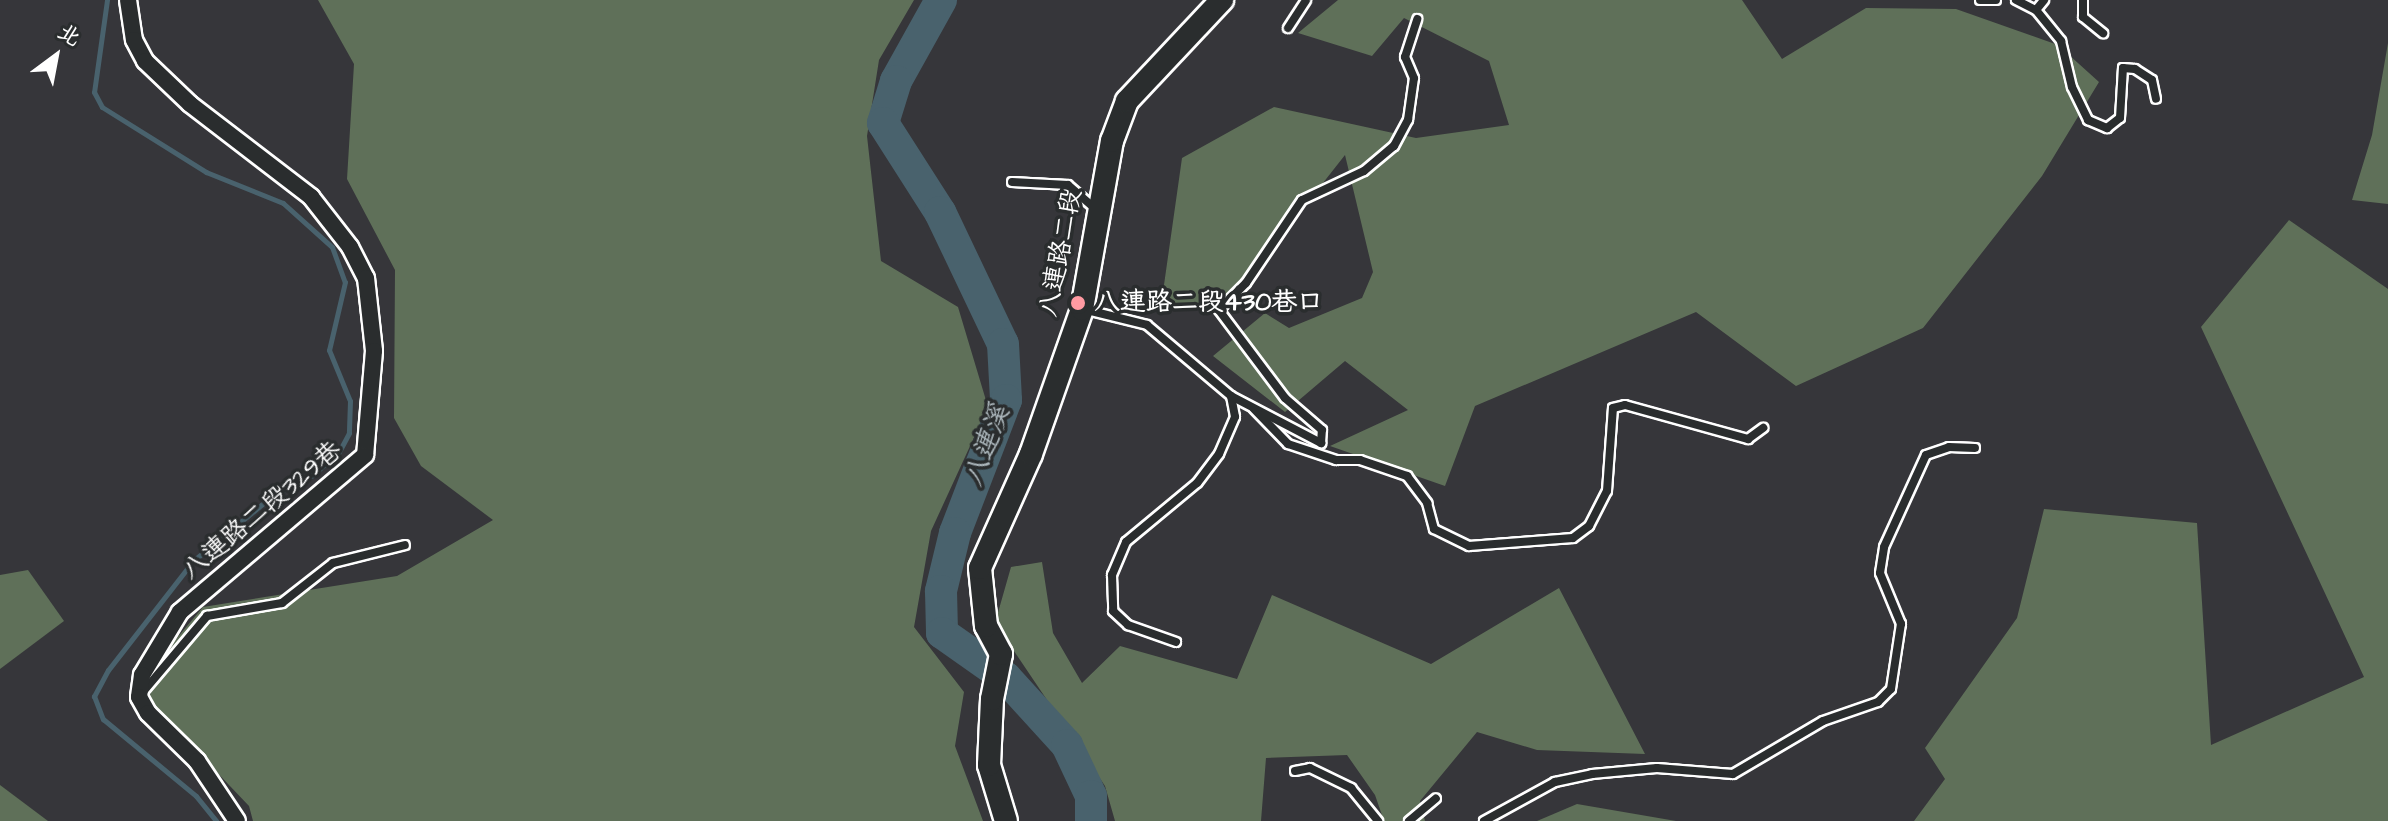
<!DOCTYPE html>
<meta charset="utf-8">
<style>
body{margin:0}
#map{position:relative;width:2388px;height:821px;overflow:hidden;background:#36363a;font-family:"Architects Daughter","LXGW WenKai TC",sans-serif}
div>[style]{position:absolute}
.green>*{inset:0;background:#5f7059}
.stream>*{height:5px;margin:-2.5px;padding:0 2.5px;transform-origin:2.5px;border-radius:2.5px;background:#49626d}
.river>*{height:32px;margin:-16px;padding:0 16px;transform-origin:16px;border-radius:16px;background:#49626d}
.roads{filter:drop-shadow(2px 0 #fff) drop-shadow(-2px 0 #fff) drop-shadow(0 2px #fff) drop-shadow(0 -2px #fff)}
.lane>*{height:8px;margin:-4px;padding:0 4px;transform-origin:4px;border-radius:4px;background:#2a2d2e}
.street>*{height:16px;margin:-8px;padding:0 8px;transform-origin:8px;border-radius:8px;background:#2a2d2e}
.secondary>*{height:22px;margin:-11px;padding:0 11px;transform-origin:11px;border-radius:11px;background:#2a2d2e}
.dots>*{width:22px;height:22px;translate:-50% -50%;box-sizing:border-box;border:4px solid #2a2d2e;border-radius:50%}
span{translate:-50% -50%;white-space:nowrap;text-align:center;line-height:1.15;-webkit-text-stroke:7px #2a2d2e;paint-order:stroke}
.street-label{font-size:26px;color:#fff}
.poi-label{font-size:26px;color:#fff;font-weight:700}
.left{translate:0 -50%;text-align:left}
.water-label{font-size:28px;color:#adb8bd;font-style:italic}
.north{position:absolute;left:16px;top:16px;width:80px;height:80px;-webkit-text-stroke:6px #2a2d2e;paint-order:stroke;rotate:32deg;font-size:22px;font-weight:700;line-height:32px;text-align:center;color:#fff}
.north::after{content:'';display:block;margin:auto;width:28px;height:36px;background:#fff;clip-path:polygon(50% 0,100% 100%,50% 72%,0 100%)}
</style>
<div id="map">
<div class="green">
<div style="clip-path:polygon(318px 0,914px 0,879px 60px,867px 136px,881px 261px,958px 307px,988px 407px,931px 531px,914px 627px,964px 692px,955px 746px,983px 821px,253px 821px,249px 806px,148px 700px,166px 651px,203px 607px,397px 576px,493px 520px,421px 466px,394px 418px,395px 270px,347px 179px,354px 64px)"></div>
<div style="clip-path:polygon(1338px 0,1742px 0,1782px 59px,1866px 8px,1956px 9px,2058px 45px,2099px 82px,2042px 176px,1923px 328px,1796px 386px,1696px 312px,1475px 406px,1445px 486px,1330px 446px,1408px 410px,1345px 361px,1285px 412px,1213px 356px,1265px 313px,1289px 328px,1362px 298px,1373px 272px,1345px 155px,1226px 306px,1161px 306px,1182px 158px,1274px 107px,1416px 138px,1509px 125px,1489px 61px,1404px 18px,1372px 56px,1298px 33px)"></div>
<div style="clip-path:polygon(2388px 43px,2388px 204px,2352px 200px,2372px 135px)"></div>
<div style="clip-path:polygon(2289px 220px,2388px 289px,2388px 821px,1914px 821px,1945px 779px,1925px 748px,2017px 618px,2044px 509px,2197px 523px,2211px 745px,2364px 677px,2201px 327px)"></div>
<div style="clip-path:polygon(1042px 562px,1053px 633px,1082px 683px,1120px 646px,1237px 679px,1272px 595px,1431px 664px,1559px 588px,1645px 754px,1537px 750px,1477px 732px,1420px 801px,1425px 821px,1384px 821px,1375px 795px,1347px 755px,1266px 758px,1261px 821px,1115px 821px,1105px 786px,995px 623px,1011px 567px)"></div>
<div style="clip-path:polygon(28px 570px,64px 621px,0 669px,0 575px)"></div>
<div style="clip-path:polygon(0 785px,48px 821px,0 821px)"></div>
<div style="clip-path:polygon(1577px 804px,1676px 821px,1537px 821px)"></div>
</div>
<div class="stream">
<div style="left:107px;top:0;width:93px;rotate:98deg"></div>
<div style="left:94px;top:92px;width:17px;rotate:62deg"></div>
<div style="left:102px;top:107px;width:123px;rotate:32deg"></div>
<div style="left:206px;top:172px;width:83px;rotate:21.9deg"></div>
<div style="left:283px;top:203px;width:66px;rotate:41.9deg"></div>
<div style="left:332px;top:247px;width:37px;rotate:70deg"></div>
<div style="left:345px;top:282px;width:70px;rotate:103.2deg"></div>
<div style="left:329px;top:350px;width:55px;rotate:67.6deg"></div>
<div style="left:350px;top:401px;width:32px;rotate:92deg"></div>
<div style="left:349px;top:433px;width:21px;rotate:118deg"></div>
<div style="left:339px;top:452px;width:35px;rotate:139deg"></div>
<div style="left:313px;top:475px;width:46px;rotate:152.9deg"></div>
<div style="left:272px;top:496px;width:102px;rotate:140.6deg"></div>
<div style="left:193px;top:561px;width:138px;rotate:127.9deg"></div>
<div style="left:108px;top:670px;width:30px;rotate:118deg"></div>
<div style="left:94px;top:696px;width:25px;rotate:69deg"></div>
<div style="left:103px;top:719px;width:121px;rotate:39.6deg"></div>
<div style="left:196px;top:796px;width:32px;rotate:51deg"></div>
</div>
<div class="river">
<div style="left:941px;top:0;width:93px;rotate:119.1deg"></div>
<div style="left:896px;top:81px;width:44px;rotate:107.2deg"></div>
<div style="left:883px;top:123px;width:106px;rotate:57.4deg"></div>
<div style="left:940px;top:212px;width:146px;rotate:64.5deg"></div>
<div style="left:1003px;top:344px;width:56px;rotate:86.9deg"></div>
<div style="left:1006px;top:400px;width:142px;rotate:111deg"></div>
<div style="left:955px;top:533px;width:60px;rotate:103.6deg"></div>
<div style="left:941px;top:591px;width:42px;rotate:88.6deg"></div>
<div style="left:942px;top:633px;width:78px;rotate:35.1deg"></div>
<div style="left:1006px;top:678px;width:91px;rotate:47.7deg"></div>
<div style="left:1067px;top:745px;width:56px;rotate:64.8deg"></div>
<div style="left:1091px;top:796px;width:25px;rotate:90deg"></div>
</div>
<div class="roads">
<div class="lane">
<div style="left:1980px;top:0;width:16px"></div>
<div style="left:2016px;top:0;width:22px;rotate:27deg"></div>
<div style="left:2036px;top:10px;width:13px;rotate:-51deg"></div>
<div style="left:2083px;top:0;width:17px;rotate:90deg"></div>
<div style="left:2083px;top:17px;width:26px;rotate:39deg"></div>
<div style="left:2036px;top:10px;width:40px;rotate:51deg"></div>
<div style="left:2061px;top:41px;width:47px;rotate:76.6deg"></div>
<div style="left:2072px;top:87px;width:37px;rotate:64deg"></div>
<div style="left:2088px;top:120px;width:21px;rotate:23deg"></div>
<div style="left:2107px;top:128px;width:16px;rotate:-38deg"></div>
<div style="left:2120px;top:118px;width:50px;rotate:-86.6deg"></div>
<div style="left:2123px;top:68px;width:12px;rotate:5deg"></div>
<div style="left:2135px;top:69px;width:20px;rotate:33deg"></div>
<div style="left:2152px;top:80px;width:19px;rotate:78deg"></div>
<div style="left:1288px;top:28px;width:33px;rotate:-57deg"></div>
<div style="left:1012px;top:182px;width:56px;rotate:3.1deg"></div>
<div style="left:1068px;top:185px;width:38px;rotate:41deg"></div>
<div style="left:1083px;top:309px;width:66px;rotate:14deg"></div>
<div style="left:1147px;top:325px;width:110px;rotate:40.2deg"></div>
<div style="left:1231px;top:396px;width:21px;rotate:79deg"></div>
<div style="left:1235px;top:417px;width:40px;rotate:113.4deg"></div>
<div style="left:1219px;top:454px;width:36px;rotate:127deg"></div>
<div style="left:1197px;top:483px;width:92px;rotate:140.3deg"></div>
<div style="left:1126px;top:542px;width:36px;rotate:113deg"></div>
<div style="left:1112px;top:575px;width:36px;rotate:88deg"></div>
<div style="left:1113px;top:611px;width:21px;rotate:43deg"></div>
<div style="left:1128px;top:625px;width:51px;rotate:19.5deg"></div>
<div style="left:1231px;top:396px;width:102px;rotate:27.6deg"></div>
<div style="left:1321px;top:443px;width:13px;rotate:-86deg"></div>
<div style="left:1322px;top:430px;width:49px;rotate:-139.1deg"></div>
<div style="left:1285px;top:398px;width:110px;rotate:-126.9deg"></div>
<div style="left:1219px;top:310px;width:38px;rotate:-45deg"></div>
<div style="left:1246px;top:283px;width:100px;rotate:-56deg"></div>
<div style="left:1302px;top:200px;width:68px;rotate:-25.1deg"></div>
<div style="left:1364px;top:171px;width:39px;rotate:-40deg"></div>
<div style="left:1394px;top:146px;width:30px;rotate:-62deg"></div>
<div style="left:1408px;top:120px;width:42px;rotate:-81.9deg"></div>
<div style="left:1414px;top:78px;width:23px;rotate:-113deg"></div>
<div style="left:1405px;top:57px;width:40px;rotate:-72deg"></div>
<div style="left:1254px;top:409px;width:49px;rotate:45.8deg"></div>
<div style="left:1288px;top:444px;width:51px;rotate:18.4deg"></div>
<div style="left:1336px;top:460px;width:24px"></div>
<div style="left:1360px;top:460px;width:50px;rotate:18.8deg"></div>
<div style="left:1407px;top:476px;width:34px;rotate:53deg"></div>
<div style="left:1427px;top:503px;width:27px;rotate:75deg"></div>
<div style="left:1434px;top:529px;width:39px;rotate:26deg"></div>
<div style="left:1469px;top:546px;width:104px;rotate:-4.4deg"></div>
<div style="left:1573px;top:538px;width:20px;rotate:-37deg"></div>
<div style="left:1589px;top:526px;width:39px;rotate:-63deg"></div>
<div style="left:1607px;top:491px;width:83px;rotate:-85.9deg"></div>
<div style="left:1613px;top:408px;width:12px;rotate:-14deg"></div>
<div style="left:1625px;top:405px;width:128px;rotate:15.5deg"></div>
<div style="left:1748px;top:439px;width:19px;rotate:-36deg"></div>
<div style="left:142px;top:693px;width:101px;rotate:-49.8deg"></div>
<div style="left:207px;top:616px;width:76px;rotate:-9.8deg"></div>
<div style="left:282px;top:603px;width:65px;rotate:-38.1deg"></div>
<div style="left:333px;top:563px;width:74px;rotate:-14deg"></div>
<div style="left:1295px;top:771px;width:15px;rotate:-11deg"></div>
<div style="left:1310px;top:768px;width:46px;rotate:26deg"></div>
<div style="left:1351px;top:788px;width:43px;rotate:50.7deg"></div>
<div style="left:1409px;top:821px;width:35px;rotate:-40deg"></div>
<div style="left:1484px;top:821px;width:81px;rotate:-28.8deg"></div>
<div style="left:1555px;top:782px;width:38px;rotate:-12deg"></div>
<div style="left:1592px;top:774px;width:65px;rotate:-5.3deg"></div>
<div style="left:1657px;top:768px;width:76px;rotate:4.5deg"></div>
<div style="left:1733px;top:774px;width:104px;rotate:-30.5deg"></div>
<div style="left:1823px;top:721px;width:58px;rotate:-19.1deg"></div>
<div style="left:1878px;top:702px;width:18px;rotate:-45deg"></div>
<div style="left:1891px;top:689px;width:66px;rotate:-81.3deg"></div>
<div style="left:1901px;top:624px;width:55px;rotate:-112.4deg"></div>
<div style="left:1880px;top:573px;width:26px;rotate:-81deg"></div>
<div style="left:1884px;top:547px;width:101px;rotate:-65.5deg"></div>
<div style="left:1926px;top:455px;width:24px;rotate:-19deg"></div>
<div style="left:1949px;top:447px;width:26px;rotate:2deg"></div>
</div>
<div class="street">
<div style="left:128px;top:0;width:40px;rotate:81.5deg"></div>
<div style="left:134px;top:40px;width:24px;rotate:62deg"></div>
<div style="left:145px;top:61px;width:62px;rotate:43.7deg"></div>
<div style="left:190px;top:104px;width:153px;rotate:37.5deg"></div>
<div style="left:311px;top:197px;width:63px;rotate:52deg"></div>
<div style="left:350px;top:247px;width:35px;rotate:63deg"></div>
<div style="left:366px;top:278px;width:73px;rotate:83.7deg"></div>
<div style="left:374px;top:351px;width:104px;rotate:94.9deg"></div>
<div style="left:365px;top:455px;width:243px;rotate:139.7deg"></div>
<div style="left:180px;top:612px;width:74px;rotate:121.1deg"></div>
<div style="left:142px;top:675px;width:22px;rotate:98deg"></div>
<div style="left:139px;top:697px;width:18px;rotate:61deg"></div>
<div style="left:148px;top:713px;width:69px;rotate:44.4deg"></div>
<div style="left:197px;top:761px;width:72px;rotate:56.3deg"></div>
</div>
<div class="secondary">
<div style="left:1006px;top:821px;width:59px;rotate:-106.9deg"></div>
<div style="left:989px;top:765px;width:66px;rotate:-87.4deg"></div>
<div style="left:992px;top:699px;width:46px;rotate:-78.7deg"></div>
<div style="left:1001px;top:654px;width:32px;rotate:-118deg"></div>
<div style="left:986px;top:626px;width:58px;rotate:-95.9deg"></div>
<div style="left:980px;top:568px;width:125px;rotate:-65.9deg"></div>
<div style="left:1031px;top:454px;width:154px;rotate:-70.6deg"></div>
<div style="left:1082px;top:309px;width:171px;rotate:-79.9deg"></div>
<div style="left:1112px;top:141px;width:43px;rotate:-69.4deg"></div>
<div style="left:1127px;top:101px;width:139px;rotate:-46.8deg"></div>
</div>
</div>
<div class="dots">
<div style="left:1078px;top:303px;background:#ff9aa2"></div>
</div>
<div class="street-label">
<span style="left:1061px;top:253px;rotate:-79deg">八連路二段</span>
<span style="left:262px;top:511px;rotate:-40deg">八連路二段329巷</span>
</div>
<div class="poi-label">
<span class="left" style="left:1094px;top:303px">八連路二段430巷口</span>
</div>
<div class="water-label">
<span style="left:987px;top:446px;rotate:-70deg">八連溪</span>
</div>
<div class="north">北</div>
</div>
